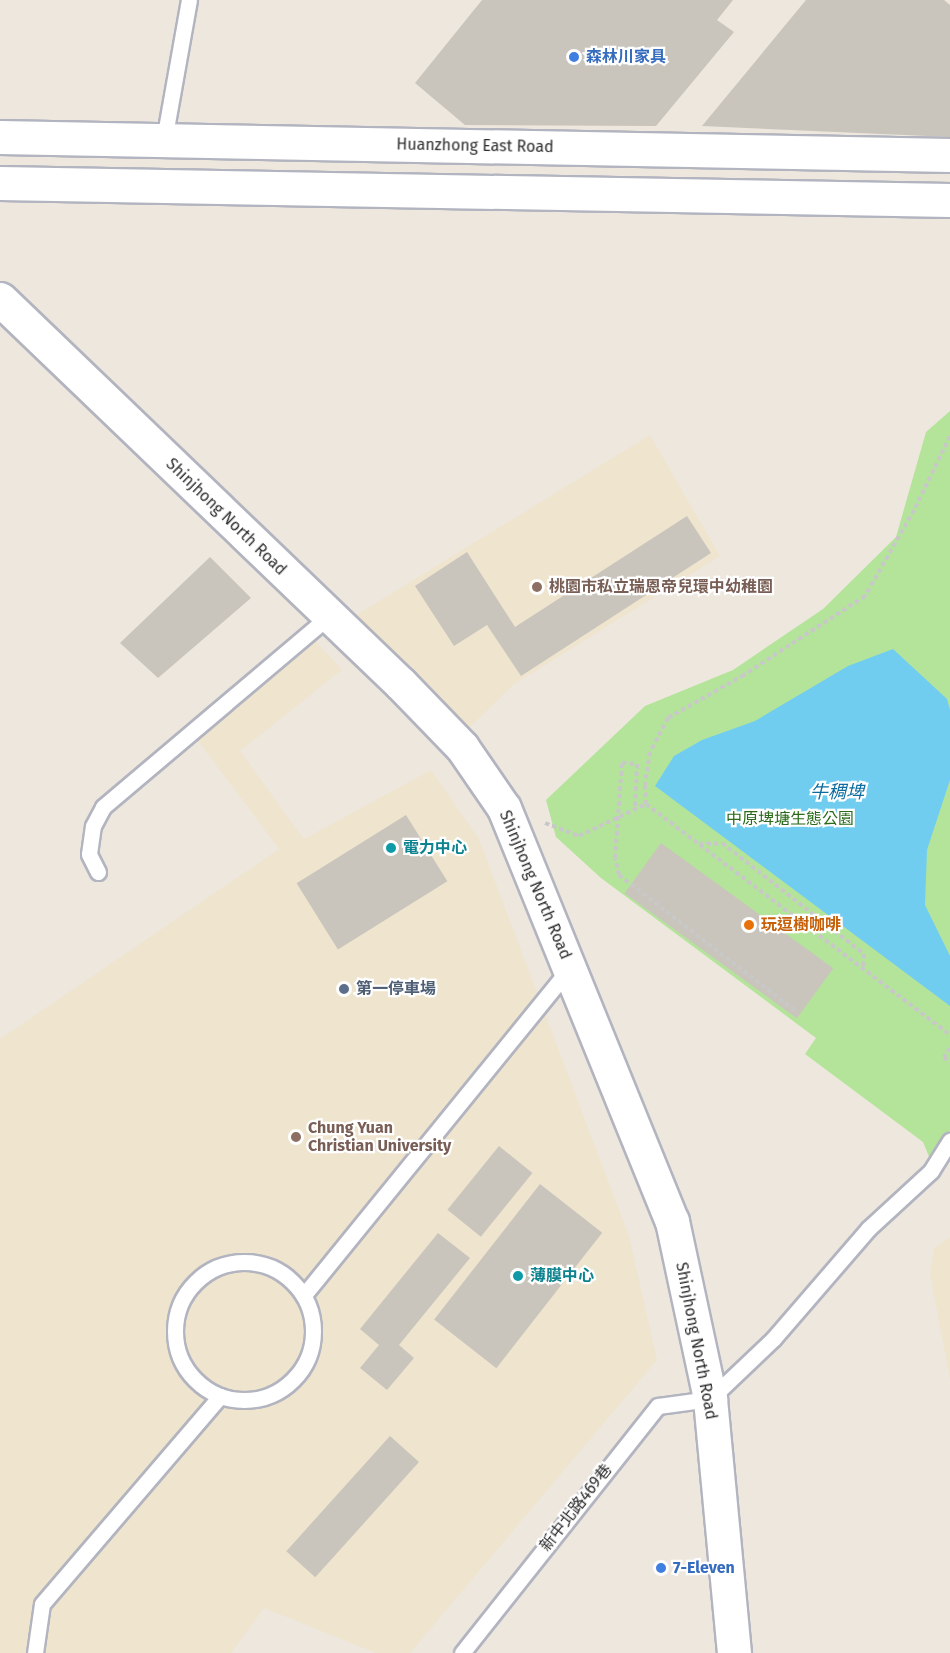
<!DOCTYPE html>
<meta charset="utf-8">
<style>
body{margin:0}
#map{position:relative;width:950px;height:1653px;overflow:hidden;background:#ede7de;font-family:"Fira Sans","Noto Sans TC",sans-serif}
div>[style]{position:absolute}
.education>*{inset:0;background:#efe4ce}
.green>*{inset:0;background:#b3e49a}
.water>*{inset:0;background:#71cdf0}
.building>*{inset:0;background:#c9c5bc;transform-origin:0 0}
.path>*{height:4px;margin-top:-2px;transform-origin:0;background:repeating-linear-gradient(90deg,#c8c8c8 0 4.5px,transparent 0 7.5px)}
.roads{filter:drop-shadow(2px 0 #b2b4bf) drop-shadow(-2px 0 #b2b4bf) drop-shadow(0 2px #b2b4bf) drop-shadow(0 -2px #b2b4bf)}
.lane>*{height:15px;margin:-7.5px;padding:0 7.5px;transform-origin:7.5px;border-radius:7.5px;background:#fff}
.lane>.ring{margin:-7.5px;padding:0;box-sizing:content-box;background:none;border:15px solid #fff;border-radius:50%}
.secondary>*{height:33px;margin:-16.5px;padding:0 16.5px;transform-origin:16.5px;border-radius:16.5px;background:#fff}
.path-bridge>*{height:4px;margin-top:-2px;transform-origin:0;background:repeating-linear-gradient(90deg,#c8c8c8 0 4.5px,transparent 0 7.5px)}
.dots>*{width:16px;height:16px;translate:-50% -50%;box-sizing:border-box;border:3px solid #fff;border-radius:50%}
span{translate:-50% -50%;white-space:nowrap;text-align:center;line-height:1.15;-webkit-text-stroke:4.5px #fff;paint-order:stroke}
.shop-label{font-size:16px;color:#366cbe;font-weight:700}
.left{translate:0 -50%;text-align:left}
.street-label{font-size:16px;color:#2c2c2c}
.education-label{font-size:16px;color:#785e54;font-weight:700}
.park-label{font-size:16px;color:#2a6a1a}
.culture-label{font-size:16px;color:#0d838f;font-weight:700}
.food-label{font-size:16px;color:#c56008;font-weight:700}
.service-label{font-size:16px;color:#4e5e75;font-weight:700}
.water-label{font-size:18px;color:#0c6c9f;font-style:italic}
</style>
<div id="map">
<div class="education">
<div style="clip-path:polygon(650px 435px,720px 556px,513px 685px,466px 731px,353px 617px)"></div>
<div style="clip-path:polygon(308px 633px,342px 670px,240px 751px,304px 839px,431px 770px,479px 839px,629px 1236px,657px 1360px,410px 1653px,376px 1653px,264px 1608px,231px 1653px,0 1653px,0 1039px,279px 849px,189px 729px)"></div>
<div style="clip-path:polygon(950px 1237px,950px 1379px,930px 1275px,934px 1248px)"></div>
</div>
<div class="green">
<div style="clip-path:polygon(950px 411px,950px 1130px,930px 1159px,923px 1142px,805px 1054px,816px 1038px,601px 878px,556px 837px,546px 800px,645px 706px,733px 670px,823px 609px,896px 537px,926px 432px)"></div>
</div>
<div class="water">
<div style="clip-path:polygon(893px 649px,947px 699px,950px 710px,950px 780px,927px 850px,925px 905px,950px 956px,950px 1006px,655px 786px,674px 756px,702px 740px,755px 721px,848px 666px)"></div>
</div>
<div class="building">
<div style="clip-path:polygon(482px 0,733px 0,717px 20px,734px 32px,656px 126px,465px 125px,415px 83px)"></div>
<div style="clip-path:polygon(806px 0,944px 0,950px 5px,950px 137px,702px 126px)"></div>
<div style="clip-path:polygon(687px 516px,711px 553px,521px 676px,487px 625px,454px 646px,415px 586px,467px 552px,515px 627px)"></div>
<div style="clip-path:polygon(210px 557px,251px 598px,158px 678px,120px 643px)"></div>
<div style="left:406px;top:815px;width:78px;height:129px;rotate:58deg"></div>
<div style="left:661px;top:843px;width:213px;height:62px;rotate:36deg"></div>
<div style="left:499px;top:1146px;width:43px;height:82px;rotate:39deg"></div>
<div style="left:540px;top:1184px;width:79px;height:172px;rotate:38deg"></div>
<div style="clip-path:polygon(438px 1233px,470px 1258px,399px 1345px,414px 1358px,387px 1390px,360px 1368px,379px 1345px,360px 1329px)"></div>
<div style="left:390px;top:1436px;width:39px;height:155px;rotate:42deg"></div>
</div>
<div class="path">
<div style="left:950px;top:436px;width:82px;rotate:115.9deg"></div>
<div style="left:914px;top:510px;width:99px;rotate:119.7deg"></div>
<div style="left:865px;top:596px;width:145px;rotate:146.9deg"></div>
<div style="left:744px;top:675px;width:87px;rotate:150.5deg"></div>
<div style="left:668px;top:718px;width:38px;rotate:118deg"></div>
<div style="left:650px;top:752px;width:33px;rotate:99deg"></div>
<div style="left:645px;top:785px;width:19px;rotate:87deg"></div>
<div style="left:646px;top:804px;width:382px;rotate:37.2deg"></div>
<div style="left:622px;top:763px;width:15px;rotate:4deg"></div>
<div style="left:637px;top:764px;width:45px;rotate:92.5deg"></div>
<div style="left:545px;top:823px;width:36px;rotate:21deg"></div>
<div style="left:579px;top:836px;width:74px;rotate:-25.5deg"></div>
<div style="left:699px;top:844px;width:23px;rotate:-2deg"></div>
<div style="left:722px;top:843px;width:180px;rotate:38deg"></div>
<div style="left:864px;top:954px;width:14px;rotate:94deg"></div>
<div style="left:619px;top:875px;width:225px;rotate:37.6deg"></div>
<div style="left:950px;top:1048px;width:11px;rotate:124deg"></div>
<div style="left:944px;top:1057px;width:8px;rotate:45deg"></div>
</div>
<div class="roads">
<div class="lane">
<div style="left:164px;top:140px;width:142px;rotate:-79.9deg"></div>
<div style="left:98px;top:872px;width:20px;rotate:-117deg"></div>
<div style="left:89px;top:854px;width:28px;rotate:-82deg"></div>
<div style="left:93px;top:826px;width:21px;rotate:-62deg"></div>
<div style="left:103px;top:807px;width:296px;rotate:-40.2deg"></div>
<div class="ring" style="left:175px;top:1262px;width:123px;height:123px"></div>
<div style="left:304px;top:1295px;width:422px;rotate:-50.9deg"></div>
<div style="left:35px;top:1653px;width:49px;rotate:-81.9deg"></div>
<div style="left:42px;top:1604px;width:274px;rotate:-49.4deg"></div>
<div style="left:462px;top:1653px;width:315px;rotate:-51.6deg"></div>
<div style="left:658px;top:1406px;width:52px;rotate:-7.7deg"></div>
<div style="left:710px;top:1399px;width:88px;rotate:-43.6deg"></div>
<div style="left:774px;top:1338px;width:144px;rotate:-49.2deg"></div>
<div style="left:868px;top:1229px;width:86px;rotate:-42.6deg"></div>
<div style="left:931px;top:1171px;width:36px;rotate:-58deg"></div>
</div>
<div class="secondary">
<div style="left:0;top:137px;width:950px;rotate:1.09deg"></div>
<div style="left:0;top:183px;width:950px;rotate:1.03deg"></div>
<div style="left:0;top:299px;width:556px;rotate:43.83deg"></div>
<div style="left:401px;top:684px;width:88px;rotate:45.9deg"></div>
<div style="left:462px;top:747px;width:74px;rotate:55.5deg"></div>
<div style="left:504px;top:808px;width:446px;rotate:67.9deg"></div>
<div style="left:672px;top:1221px;width:182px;rotate:77.9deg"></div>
<div style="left:710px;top:1399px;width:255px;rotate:84.6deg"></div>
</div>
</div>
<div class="path-bridge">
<div style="left:619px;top:875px;width:17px;rotate:-103deg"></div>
<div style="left:615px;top:858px;width:95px;rotate:-85.8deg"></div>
</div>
<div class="dots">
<div style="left:574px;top:57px;background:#3f7fe0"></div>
<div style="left:537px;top:587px;background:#8d6e63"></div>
<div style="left:391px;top:848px;background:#0f9aa8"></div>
<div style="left:749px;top:925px;background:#e8710a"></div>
<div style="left:344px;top:989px;background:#5c6f8a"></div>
<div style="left:296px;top:1137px;background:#8d6e63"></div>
<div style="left:518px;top:1276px;background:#0f9aa8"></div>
<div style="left:661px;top:1568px;background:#3f7fe0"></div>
</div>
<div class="shop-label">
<span class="left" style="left:586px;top:57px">森林川家具</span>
<span class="left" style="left:673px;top:1568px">7-Eleven</span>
</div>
<div class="street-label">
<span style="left:475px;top:146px;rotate:1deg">Huanzhong East Road</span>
<span style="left:226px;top:517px;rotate:44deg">Shinjhong North Road</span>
<span style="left:535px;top:885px;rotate:67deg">Shinjhong North Road</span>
<span style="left:696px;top:1341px;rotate:79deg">Shinjhong North Road</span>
<span style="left:576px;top:1508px;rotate:-52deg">新中北路469巷</span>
</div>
<div class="education-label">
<span class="left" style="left:549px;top:587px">桃園市私立瑞恩帝兒環中幼稚園</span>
<span class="left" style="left:308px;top:1137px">Chung Yuan<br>Christian University</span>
</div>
<div class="park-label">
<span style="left:790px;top:819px">中原埤塘生態公園</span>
</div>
<div class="culture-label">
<span class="left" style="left:403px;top:848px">電力中心</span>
<span class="left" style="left:530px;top:1276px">薄膜中心</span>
</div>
<div class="food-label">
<span class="left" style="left:761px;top:925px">玩逗樹咖啡</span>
</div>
<div class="service-label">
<span class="left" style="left:356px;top:989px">第一停車場</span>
</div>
<div class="water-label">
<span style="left:837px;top:792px">牛稠埤</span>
</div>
</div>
